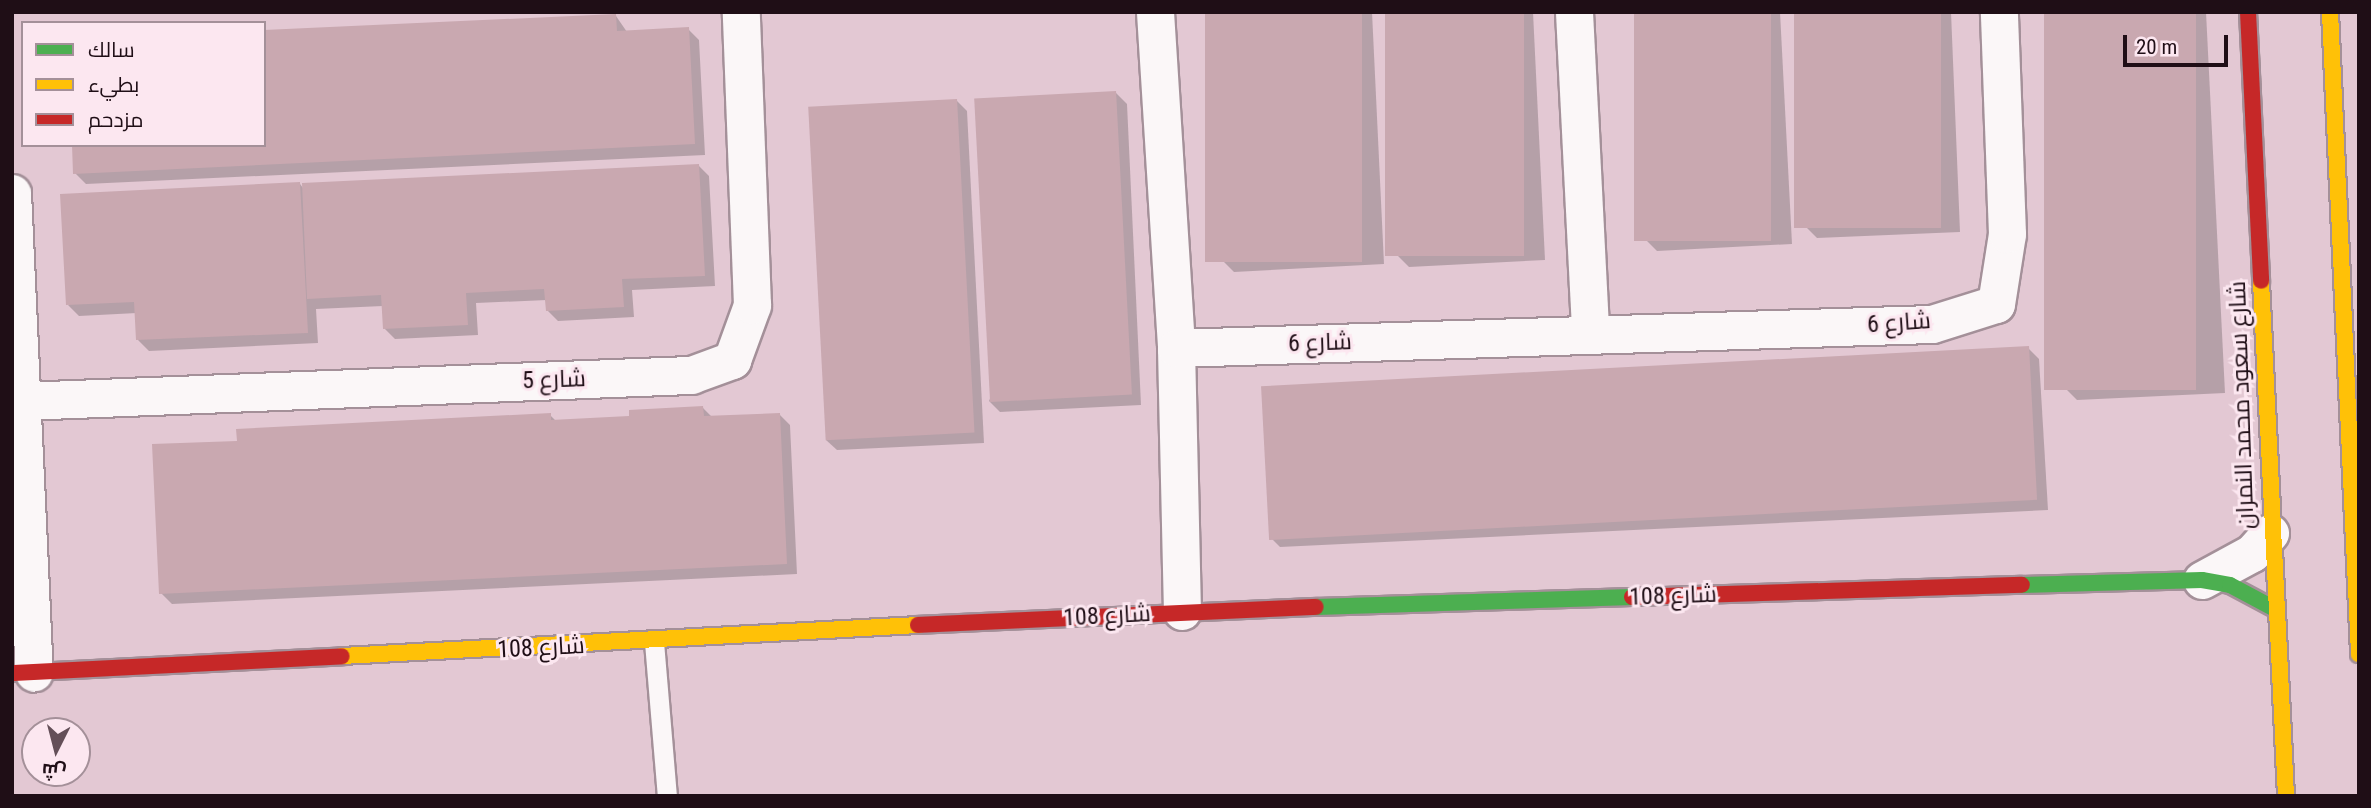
<!DOCTYPE html>
<meta charset="utf-8">
<style>
body{margin:0}
#map{position:relative;width:2371px;height:808px;overflow:hidden;background:#e3c8d3;font-family:"Roboto Condensed",Cairo,sans-serif}
div>[style]{position:absolute}
.shadow>*{inset:0;background:#0003}
.building>*{inset:0;background:#c9a8b0;transform-origin:0 0}
.roads{filter:drop-shadow(2px 0 #a49099) drop-shadow(-2px 0 #a49099) drop-shadow(0 2px #a49099) drop-shadow(0 -2px #a49099)}
.lane>*{height:19px;margin:-9.5px;padding:0 9.5px;transform-origin:9.5px;border-radius:9.5px;background:#fbf7f8}
.street>*{height:37px;margin:-18.5px;padding:0 18.5px;transform-origin:18.5px;border-radius:18.5px;background:#fbf7f8}
.fast>*{height:16px;margin:-8px;padding:0 8px;transform-origin:8px;border-radius:8px;background:#4caf50}
.slow>*{height:16px;margin:-8px;padding:0 8px;transform-origin:8px;border-radius:8px;background:#ffc107}
.jam>*{height:16px;margin:-8px;padding:0 8px;transform-origin:8px;border-radius:8px;background:#c62828}
span{translate:-50% -50%;white-space:nowrap;text-align:center;line-height:1.15;-webkit-text-stroke:6px #fce7f0;paint-order:stroke}
.street-label{font-size:24px;color:#1f0e16}
.frame{position:absolute;inset:0;border:14px solid #1f0e16;pointer-events:none}
.legend{position:absolute;left:21px;top:21px;width:245px;height:126px;box-sizing:border-box;background:#fce7f0;border:2px solid #a49099;margin:0;padding:9px 12px;list-style:none;font-size:21px;color:#1f0e16}
.legend li{display:flex;align-items:center;gap:14px;height:35px}
.legend b{width:35px;border:2px solid #a49099}
.north{position:absolute;left:21px;top:717px;width:70px;height:70px;box-sizing:border-box;background:#fce7f0;border:2px solid #a49099;border-radius:50%;rotate:186deg;font-size:19px;font-weight:700;line-height:28px;text-align:center;color:#1f0e16}
.north::after{content:'';display:block;margin:auto;width:24px;height:32px;background:#644f58;clip-path:polygon(50% 0,100% 100%,50% 72%,0 100%)}
.scale{position:absolute;left:2123px;top:35px;width:105px;height:32px;box-sizing:border-box;border:4px solid #1f0e16;border-top:0;padding-left:9px;font-size:21px;line-height:24px;white-space:nowrap;color:#1f0e16;-webkit-text-stroke:5px #fce7f0;paint-order:stroke}
</style>
<div id="map">
<div class="shadow">
<div style="clip-path:polygon(1207px 12px,1372px 12px,1384px 264px,1234px 272px,1223px 261px)"></div>
<div style="clip-path:polygon(1386px 12px,1533px 12px,1545px 260px,1409px 267px,1398px 256px)"></div>
<div style="clip-path:polygon(1635px 12px,1780px 12px,1792px 244px,1657px 251px,1646px 240px)"></div>
<div style="clip-path:polygon(1796px 12px,1951px 12px,1960px 232px,1817px 238px,1806px 227px)"></div>
<div style="clip-path:polygon(2045px 12px,2206px 12px,2225px 393px,2077px 400px,2066px 389px)"></div>
<div style="clip-path:polygon(616px 16px,627px 32px,688px 29px,699px 40px,705px 155px,86px 184px,75px 173px,264px 145px)"></div>
<div style="clip-path:polygon(1116px 93px,1127px 104px,1141px 405px,1000px 412px,989px 401px)"></div>
<div style="clip-path:polygon(956px 100px,967px 111px,984px 443px,837px 450px,826px 440px)"></div>
<div style="clip-path:polygon(698px 165px,709px 176px,715px 286px,632px 290px,634px 317px,558px 321px,547px 310px,547px 300px,476px 303px,478px 335px,395px 339px,384px 328px,383px 306px,316px 309px,318px 343px,149px 351px,138px 340px,137px 313px,79px 316px,68px 305px,300px 184px,303px 188px)"></div>
<div style="clip-path:polygon(2028px 348px,2039px 359px,2048px 510px,1280px 547px,1269px 536px)"></div>
<div style="clip-path:polygon(703px 408px,713px 418px,779px 414px,790px 425px,797px 574px,172px 604px,161px 593px,239px 442px,550px 415px,556px 421px,631px 418px)"></div>
</div>
<div class="building">
<div style="left:1205px;top:12px;width:157px;height:250px"></div>
<div style="left:1385px;top:12px;width:139px;height:244px"></div>
<div style="left:1634px;top:12px;width:137px;height:229px"></div>
<div style="left:1794px;top:12px;width:147px;height:216px"></div>
<div style="left:2044px;top:12px;width:152px;height:378px"></div>
<div style="clip-path:polygon(616px 14px,617px 31px,689px 27px,695px 144px,73px 174px,72px 145px,264px 145px,264px 30px)"></div>
<div style="left:1116px;top:91px;width:304px;height:142px;rotate:87deg"></div>
<div style="left:957px;top:99px;width:334px;height:149px;rotate:87deg"></div>
<div style="clip-path:polygon(699px 164px,705px 276px,622px 279px,624px 307px,546px 311px,544px 289px,466px 293px,468px 325px,383px 329px,381px 295px,307px 299px,302px 183px)"></div>
<div style="clip-path:polygon(300px 182px,308px 333px,136px 340px,134px 302px,66px 305px,60px 194px)"></div>
<div style="left:2029px;top:346px;width:154px;height:769px;rotate:87deg"></div>
<div style="clip-path:polygon(703px 406px,704px 416px,780px 413px,787px 564px,159px 594px,152px 444px,237px 441px,236px 429px,551px 413px,551px 420px,629px 416px,629px 410px)"></div>
</div>
<div class="roads">
<div class="lane">
<div style="left:654px;top:642px;width:155px;rotate:85.2deg"></div>
</div>
<div class="street">
<div style="left:1155px;top:12px;width:337px;rotate:86.4deg"></div>
<div style="left:1176px;top:348px;width:263px;rotate:88.7deg"></div>
<div style="left:1574px;top:12px;width:321px;rotate:87.1deg"></div>
<div style="left:12px;top:193px;width:480px;rotate:87.4deg"></div>
<div style="left:1176px;top:348px;width:756px;rotate:-1.82deg"></div>
<div style="left:1932px;top:324px;width:67px;rotate:-17.4deg"></div>
<div style="left:1996px;top:304px;width:71px;rotate:-81.1deg"></div>
<div style="left:2007px;top:234px;width:222px;rotate:-92.1deg"></div>
<div style="left:22px;top:401px;width:670px;rotate:-2.23deg"></div>
<div style="left:691px;top:375px;width:44px;rotate:-20.1deg"></div>
<div style="left:732px;top:360px;width:59px;rotate:-70deg"></div>
<div style="left:752px;top:305px;width:293px;rotate:-92.2deg"></div>
<div style="left:2202px;top:580px;width:57px;rotate:-28.4deg"></div>
<div style="left:2252px;top:553px;width:27px;rotate:-48deg"></div>
</div>
<div class="fast">
<div style="left:2022px;top:585px;width:180px;rotate:-1.6deg"></div>
<div style="left:2202px;top:580px;width:28px;rotate:10deg"></div>
<div style="left:2230px;top:585px;width:51px;rotate:28.1deg"></div>
<div style="left:1316px;top:607px;width:316px;rotate:-1.8deg"></div>
</div>
<div class="slow">
<div style="left:2330px;top:12px;width:643px;rotate:87.41deg"></div>
<div style="left:2261px;top:281px;width:516px;rotate:87.22deg"></div>
<div style="left:342px;top:656px;width:577px;rotate:-3.08deg"></div>
</div>
<div class="jam">
<div style="left:2248px;top:12px;width:269px;rotate:87.2deg"></div>
<div style="left:1632px;top:597px;width:390px;rotate:-1.8deg"></div>
<div style="left:918px;top:625px;width:398px;rotate:-2.6deg"></div>
<div style="left:12px;top:673px;width:330px;rotate:-2.9deg"></div>
</div>
</div>
<div class="street-label">
<span style="left:1899px;top:323px;rotate:-4deg">شارع 6</span>
<span style="left:1320px;top:343px;rotate:-2deg">شارع 6</span>
<span style="left:554px;top:380px;rotate:-2deg">شارع 5</span>
<span style="left:2242px;top:405px;rotate:-92deg">شارع سعود محمد النمران</span>
<span style="left:1673px;top:596px;rotate:-2deg">شارع 108</span>
<span style="left:1107px;top:616px;rotate:-3deg">شارع 108</span>
<span style="left:541px;top:648px;rotate:-3deg">شارع 108</span>
</div>
<div class="frame"></div>
<ul class="legend">
<li><b style="height:9px;background:#4caf50"></b>سالك</li>
<li><b style="height:9px;background:#ffc107"></b>بطيء</li>
<li><b style="height:9px;background:#c62828"></b>مزدحم</li>
</ul>
<div class="north">ش</div>
<div class="scale">20 m</div>
</div>
